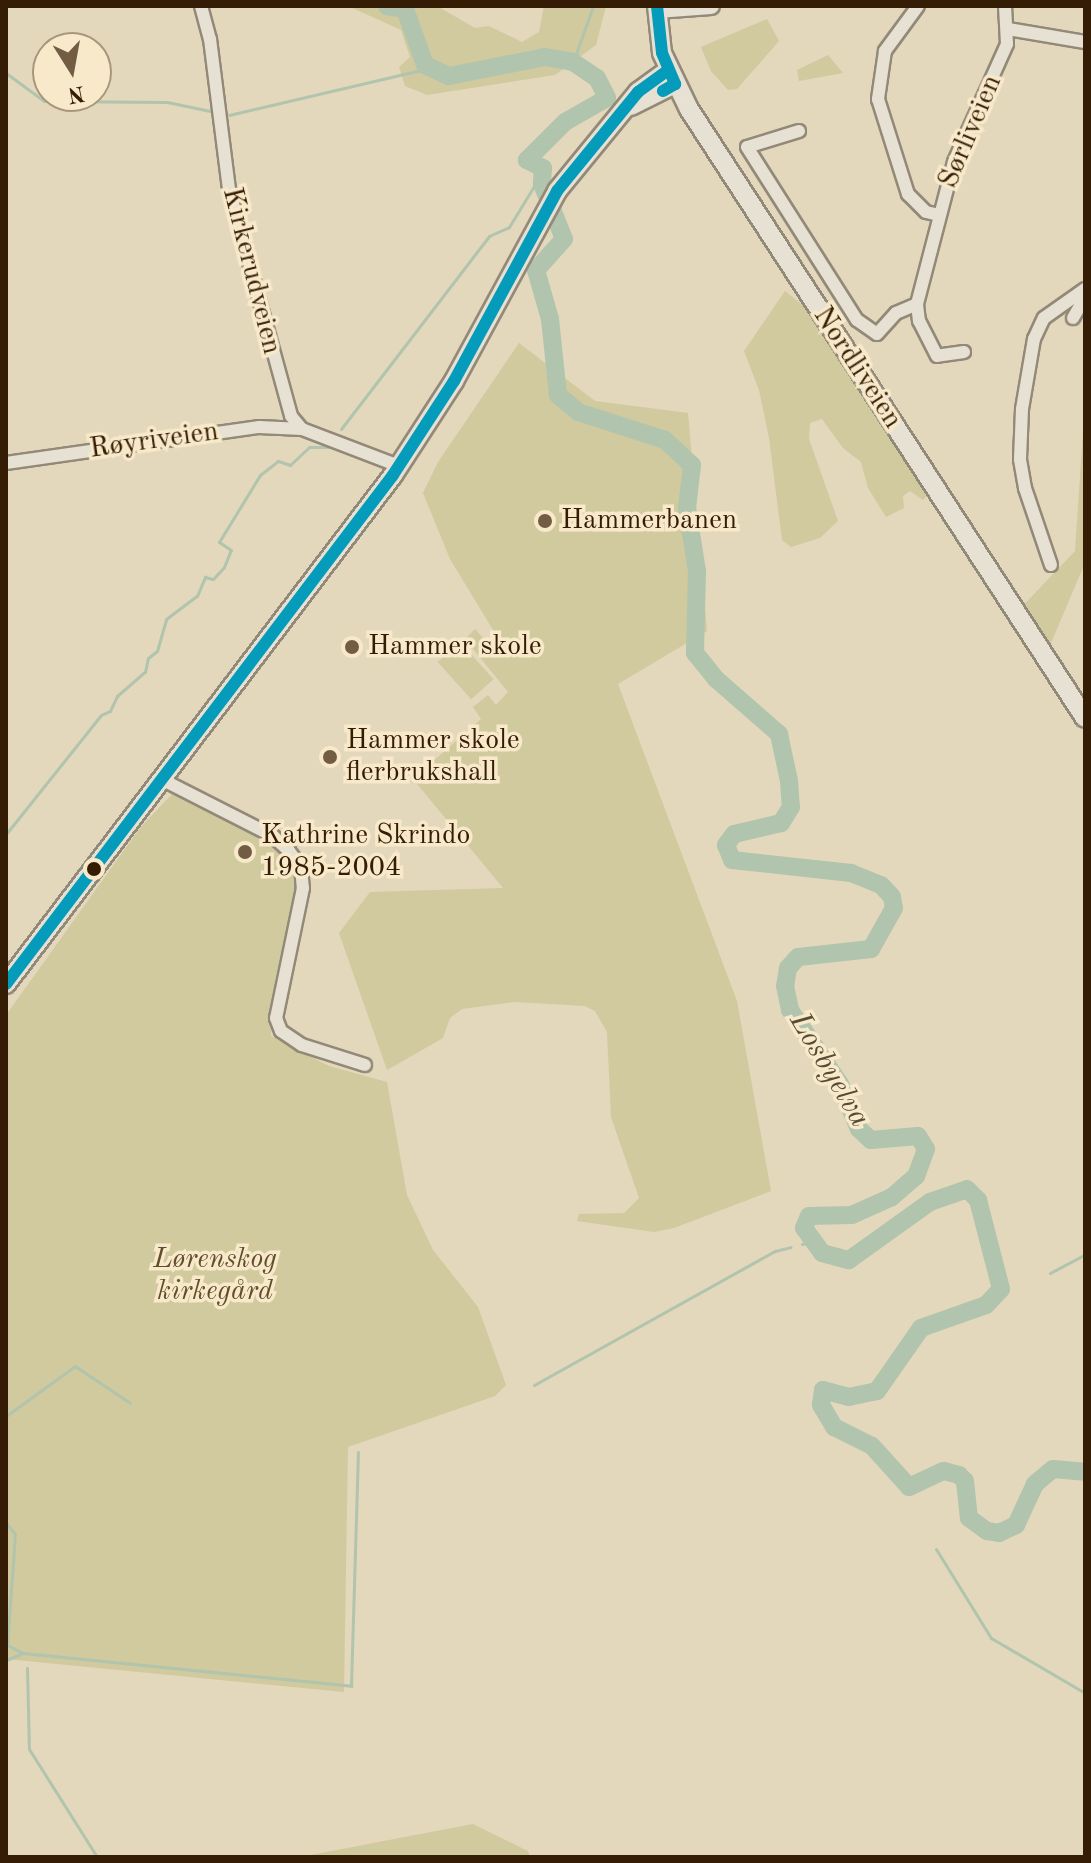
<!DOCTYPE html>
<meta charset="utf-8">
<style>
body{margin:0}
#map{position:relative;width:1091px;height:1863px;overflow:hidden;background:#e3d7bc;font-family:"Old Standard TT",serif}
div>[style]{position:absolute}
.green>*{inset:0;background:#d0ca9e;transform-origin:0 0}
.stream>*{height:3px;margin:-1.5px;padding:0 1.5px;transform-origin:1.5px;border-radius:1.5px;background:#b1c4ad}
.river>*{height:18px;margin:-9px;padding:0 9px;transform-origin:9px;border-radius:9px;background:#b1c4ad}
.roads{filter:drop-shadow(2px 0 #938978) drop-shadow(-2px 0 #938978) drop-shadow(0 2px #938978) drop-shadow(0 -2px #938978)}
.minor>*{height:12px;margin:-6px;padding:0 6px;transform-origin:6px;border-radius:6px;background:#e7e1d4}
.tertiary>*{height:16px;margin:-8px;padding:0 8px;transform-origin:8px;border-radius:8px;background:#e7e1d4}
.secondary>*{height:18px;margin:-9px;padding:0 9px;transform-origin:9px;border-radius:9px;background:#e7e1d4}
.bus-1>*{height:12px;margin:-6px;padding:0 6px;transform-origin:6px;border-radius:6px;background:#059bba}
.dots>*{width:22px;height:22px;translate:-50% -50%;box-sizing:border-box;border:4px solid #f7e9c9;border-radius:50%}
span{translate:-50% -50%;white-space:nowrap;text-align:center;line-height:1.15;-webkit-text-stroke:7px #f7e9c9;paint-order:stroke}
.street-label{font-size:28px;color:#351c04}
.poi-label{font-size:28px;color:#351c04}
.left{translate:0 -50%;text-align:left}
.park-label{font-size:28px;color:#5f4d2b;font-style:italic}
.water-label{font-size:30px;color:#544c35;font-style:italic}
.frame{position:absolute;inset:0;border:8px solid #351c04;pointer-events:none}
.north{position:absolute;left:32px;top:32px;width:80px;height:80px;box-sizing:border-box;background:#f7e9c9;border:2px solid #a9977a;border-radius:50%;rotate:169deg;font-size:22px;font-weight:700;line-height:32px;text-align:center;color:#351c04}
.north::after{content:'';display:block;margin:auto;width:28px;height:36px;background:#725d44;clip-path:polygon(50% 0,100% 100%,50% 72%,0 100%)}
</style>
<div id="map">
<div class="green">
<div style="clip-path:polygon(348px 6px,437px 6px,475px 28px,489px 26px,522px 42px,539px 32px,544px 6px,606px 6px,596px 45px,555px 75px,427px 95px,405px 86px,399px 67px,410px 57px,401px 30px)"></div>
<div style="clip-path:polygon(767px 19px,779px 41px,737px 89px,728px 90px,711px 71px,701px 47px)"></div>
<div style="clip-path:polygon(828px 55px,843px 73px,799px 81px,797px 70px)"></div>
<div style="clip-path:polygon(785px 291px,816px 316px,927px 496px,923px 500px,910px 491px,903px 496px,904px 508px,886px 517px,868px 488px,861px 462px,843px 448px,822px 419px,810px 423px,809px 439px,838px 521px,820px 538px,791px 547px,782px 540px,769px 438px,759px 390px,744px 351px)"></div>
<div style="clip-path:polygon(519px 343px,595px 401px,688px 413px,707px 631px,618px 684px,737px 1001px,771px 1191px,674px 1228px,654px 1232px,577px 1221px,579px 1214px,624px 1213px,639px 1198px,611px 1117px,607px 1032px,595px 1011px,585px 1006px,514px 1002px,462px 1009px,450px 1018px,443px 1038px,387px 1070px,339px 933px,370px 892px,503px 888px,413px 779px,481px 719px,473px 707px,488px 695px,496px 705px,508px 692px,465px 639px,475px 629px,497px 654px,507px 653px,450px 559px,423px 493px,438px 462px)"></div>
<div style="clip-path:polygon(1085px 402px,1085px 563px,1045px 657px,1016px 613px,1075px 551px)"></div>
<div style="left:460px;top:642px;width:50px;height:30px;rotate:48deg"></div>
<div style="clip-path:polygon(174px 792px,271px 843px,294px 869px,296px 889px,275px 981px,271px 1036px,329px 1066px,387px 1082px,407px 1195px,433px 1250px,478px 1307px,506px 1385px,495px 1396px,348px 1447px,344px 1692px,6px 1659px,6px 1015px,140px 828px)"></div>
<div style="clip-path:polygon(473px 1824px,528px 1851px,530px 1857px,300px 1857px)"></div>
</div>
<div class="stream">
<div style="left:573px;top:62px;width:59px;rotate:-70.3deg"></div>
<div style="left:6px;top:73px;width:47px;rotate:36.4deg"></div>
<div style="left:44px;top:101px;width:123px;rotate:0.5deg"></div>
<div style="left:167px;top:102px;width:44px;rotate:11.8deg"></div>
<div style="left:229px;top:115px;width:206px;rotate:-13.2deg"></div>
<div style="left:341px;top:429px;width:243px;rotate:-52.5deg"></div>
<div style="left:489px;top:236px;width:22px;rotate:-24deg"></div>
<div style="left:509px;top:227px;width:48px;rotate:-58.6deg"></div>
<div style="left:534px;top:186px;width:8px;rotate:-14deg"></div>
<div style="left:6px;top:834px;width:152px;rotate:-51.4deg"></div>
<div style="left:101px;top:715px;width:10px;rotate:-24deg"></div>
<div style="left:110px;top:711px;width:17px;rotate:-65deg"></div>
<div style="left:117px;top:696px;width:37px;rotate:-41deg"></div>
<div style="left:145px;top:672px;width:14px;rotate:-78deg"></div>
<div style="left:148px;top:658px;width:11px;rotate:-38deg"></div>
<div style="left:157px;top:651px;width:33px;rotate:-74deg"></div>
<div style="left:166px;top:619px;width:39px;rotate:-37deg"></div>
<div style="left:197px;top:596px;width:21px;rotate:-67deg"></div>
<div style="left:205px;top:577px;width:8px;rotate:14deg"></div>
<div style="left:213px;top:579px;width:16px;rotate:-47deg"></div>
<div style="left:224px;top:567px;width:18px;rotate:-68deg"></div>
<div style="left:231px;top:550px;width:14px;rotate:-146deg"></div>
<div style="left:219px;top:542px;width:79px;rotate:-58.5deg"></div>
<div style="left:260px;top:475px;width:23px;rotate:-38deg"></div>
<div style="left:278px;top:461px;width:13px;rotate:18deg"></div>
<div style="left:290px;top:465px;width:26px;rotate:-43deg"></div>
<div style="left:309px;top:447px;width:19px"></div>
<div style="left:802px;top:1244px;width:8px;rotate:-14deg"></div>
<div style="left:1050px;top:1273px;width:40px;rotate:-28deg"></div>
<div style="left:534px;top:1385px;width:276px;rotate:-29.1deg"></div>
<div style="left:775px;top:1251px;width:16px;rotate:-14deg"></div>
<div style="left:6px;top:1416px;width:85px;rotate:-35.9deg"></div>
<div style="left:75px;top:1366px;width:66px;rotate:33.9deg"></div>
<div style="left:6px;top:1523px;width:14px;rotate:51deg"></div>
<div style="left:15px;top:1534px;width:111px;rotate:94.1deg"></div>
<div style="left:7px;top:1645px;width:18px;rotate:27deg"></div>
<div style="left:23px;top:1653px;width:330px;rotate:5.7deg"></div>
<div style="left:351px;top:1686px;width:234px;rotate:-88.3deg"></div>
<div style="left:936px;top:1549px;width:105px;rotate:58.3deg"></div>
<div style="left:991px;top:1638px;width:109px;rotate:30.3deg"></div>
<div style="left:6px;top:1660px;width:16px;rotate:-22deg"></div>
<div style="left:27px;top:1668px;width:81px;rotate:88.6deg"></div>
<div style="left:29px;top:1749px;width:128px;rotate:57.8deg"></div>
</div>
<div class="river">
<div style="left:387px;top:6px;width:18px;rotate:9deg"></div>
<div style="left:405px;top:9px;width:59px;rotate:70.3deg"></div>
<div style="left:425px;top:65px;width:26px;rotate:25deg"></div>
<div style="left:449px;top:76px;width:98px;rotate:-11.2deg"></div>
<div style="left:545px;top:57px;width:28px;rotate:10deg"></div>
<div style="left:573px;top:62px;width:29px;rotate:34deg"></div>
<div style="left:597px;top:78px;width:22px;rotate:63deg"></div>
<div style="left:607px;top:98px;width:48px;rotate:150.3deg"></div>
<div style="left:565px;top:122px;width:54px;rotate:135deg"></div>
<div style="left:527px;top:160px;width:18px;rotate:27deg"></div>
<div style="left:543px;top:168px;width:16px;rotate:94deg"></div>
<div style="left:542px;top:184px;width:59px;rotate:68.2deg"></div>
<div style="left:564px;top:239px;width:42px;rotate:132.1deg"></div>
<div style="left:536px;top:270px;width:51px;rotate:74.1deg"></div>
<div style="left:550px;top:319px;width:76px;rotate:84deg"></div>
<div style="left:558px;top:395px;width:26px;rotate:40deg"></div>
<div style="left:578px;top:412px;width:91px;rotate:17.8deg"></div>
<div style="left:665px;top:440px;width:37px;rotate:43deg"></div>
<div style="left:692px;top:465px;width:43px;rotate:96.6deg"></div>
<div style="left:687px;top:508px;width:64px;rotate:81deg"></div>
<div style="left:697px;top:571px;width:82px;rotate:91.4deg"></div>
<div style="left:695px;top:653px;width:33px;rotate:51deg"></div>
<div style="left:716px;top:679px;width:84px;rotate:41.1deg"></div>
<div style="left:779px;top:734px;width:48px;rotate:78deg"></div>
<div style="left:789px;top:781px;width:26px;rotate:86deg"></div>
<div style="left:791px;top:807px;width:19px;rotate:122deg"></div>
<div style="left:781px;top:823px;width:48px;rotate:166.8deg"></div>
<div style="left:734px;top:834px;width:14px;rotate:126deg"></div>
<div style="left:726px;top:845px;width:16px;rotate:68deg"></div>
<div style="left:732px;top:860px;width:120px;rotate:6.2deg"></div>
<div style="left:851px;top:873px;width:32px;rotate:22deg"></div>
<div style="left:881px;top:885px;width:16px;rotate:47deg"></div>
<div style="left:892px;top:897px;width:11px;rotate:80deg"></div>
<div style="left:894px;top:908px;width:47px;rotate:119.3deg"></div>
<div style="left:871px;top:949px;width:73px;rotate:173.7deg"></div>
<div style="left:798px;top:957px;width:15px;rotate:132deg"></div>
<div style="left:788px;top:968px;width:18px;rotate:99deg"></div>
<div style="left:785px;top:986px;width:25px;rotate:78deg"></div>
<div style="left:790px;top:1010px;width:89px;rotate:56deg"></div>
<div style="left:840px;top:1084px;width:49px;rotate:67.1deg"></div>
<div style="left:859px;top:1129px;width:16px;rotate:43deg"></div>
<div style="left:871px;top:1140px;width:47px;rotate:-4.9deg"></div>
<div style="left:918px;top:1136px;width:15px;rotate:58deg"></div>
<div style="left:926px;top:1149px;width:29px;rotate:110deg"></div>
<div style="left:916px;top:1176px;width:32px;rotate:139deg"></div>
<div style="left:892px;top:1197px;width:44px;rotate:155.8deg"></div>
<div style="left:852px;top:1215px;width:43px;rotate:178.7deg"></div>
<div style="left:809px;top:1216px;width:13px;rotate:113deg"></div>
<div style="left:804px;top:1228px;width:31px;rotate:54deg"></div>
<div style="left:822px;top:1253px;width:28px;rotate:15deg"></div>
<div style="left:849px;top:1260px;width:100px;rotate:-35.6deg"></div>
<div style="left:930px;top:1202px;width:39px;rotate:-19deg"></div>
<div style="left:967px;top:1189px;width:16px;rotate:45deg"></div>
<div style="left:978px;top:1200px;width:92px;rotate:75.5deg"></div>
<div style="left:1001px;top:1289px;width:22px;rotate:133deg"></div>
<div style="left:986px;top:1305px;width:69px;rotate:160.5deg"></div>
<div style="left:921px;top:1328px;width:77px;rotate:124.9deg"></div>
<div style="left:877px;top:1391px;width:29px;rotate:168deg"></div>
<div style="left:849px;top:1397px;width:27px;rotate:-165deg"></div>
<div style="left:823px;top:1390px;width:15px;rotate:98deg"></div>
<div style="left:821px;top:1405px;width:26px;rotate:59deg"></div>
<div style="left:834px;top:1427px;width:42px;rotate:26.6deg"></div>
<div style="left:872px;top:1446px;width:55px;rotate:47.9deg"></div>
<div style="left:909px;top:1487px;width:38px;rotate:-25deg"></div>
<div style="left:944px;top:1471px;width:16px;rotate:15deg"></div>
<div style="left:959px;top:1475px;width:8px;rotate:45deg"></div>
<div style="left:965px;top:1481px;width:37px;rotate:84deg"></div>
<div style="left:969px;top:1518px;width:22px;rotate:36deg"></div>
<div style="left:987px;top:1531px;width:12px;rotate:9deg"></div>
<div style="left:999px;top:1533px;width:19px;rotate:-25deg"></div>
<div style="left:1016px;top:1525px;width:45px;rotate:-65.1deg"></div>
<div style="left:1035px;top:1484px;width:23px;rotate:-40deg"></div>
<div style="left:1053px;top:1469px;width:32px;rotate:5deg"></div>
</div>
<div class="roads">
<div class="minor">
<div style="left:201px;top:6px;width:34px;rotate:75deg"></div>
<div style="left:210px;top:39px;width:151px;rotate:82.8deg"></div>
<div style="left:229px;top:189px;width:235px;rotate:74.7deg"></div>
<div style="left:291px;top:416px;width:17px;rotate:50deg"></div>
<div style="left:302px;top:429px;width:104px;rotate:20.9deg"></div>
<div style="left:918px;top:6px;width:56px;rotate:126.3deg"></div>
<div style="left:885px;top:51px;width:49px;rotate:98.3deg"></div>
<div style="left:878px;top:99px;width:100px;rotate:72.5deg"></div>
<div style="left:908px;top:194px;width:25px;rotate:45deg"></div>
<div style="left:926px;top:212px;width:13px;rotate:13deg"></div>
<div style="left:1008px;top:29px;width:78px;rotate:9.6deg"></div>
<div style="left:799px;top:131px;width:54px;rotate:162.9deg"></div>
<div style="left:747px;top:147px;width:205px;rotate:57.6deg"></div>
<div style="left:857px;top:320px;width:24px;rotate:35deg"></div>
<div style="left:877px;top:334px;width:28px;rotate:-48deg"></div>
<div style="left:896px;top:313px;width:23px;rotate:-23deg"></div>
<div style="left:1073px;top:318px;width:24px;rotate:-60deg"></div>
<div style="left:964px;top:352px;width:27px;rotate:172deg"></div>
<div style="left:937px;top:356px;width:39px;rotate:-117deg"></div>
<div style="left:919px;top:321px;width:17px;rotate:-97deg"></div>
<div style="left:917px;top:304px;width:147px;rotate:-75.4deg"></div>
<div style="left:954px;top:162px;width:129px;rotate:-65.8deg"></div>
<div style="left:1007px;top:44px;width:38px;rotate:-93deg"></div>
<div style="left:6px;top:463px;width:256px;rotate:-8.1deg"></div>
<div style="left:259px;top:427px;width:43px;rotate:2.7deg"></div>
<div style="left:1051px;top:565px;width:81px;rotate:-108.7deg"></div>
<div style="left:1025px;top:488px;width:29px;rotate:-100deg"></div>
<div style="left:1020px;top:459px;width:50px;rotate:-87.7deg"></div>
<div style="left:1022px;top:409px;width:71px;rotate:-80.3deg"></div>
<div style="left:1034px;top:339px;width:23px;rotate:-65deg"></div>
<div style="left:1044px;top:318px;width:50px;rotate:-35.3deg"></div>
<div style="left:161px;top:779px;width:126px;rotate:27deg"></div>
<div style="left:273px;top:836px;width:22px;rotate:43deg"></div>
<div style="left:289px;top:851px;width:20px;rotate:53deg"></div>
<div style="left:301px;top:867px;width:21px;rotate:85deg"></div>
<div style="left:303px;top:888px;width:133px;rotate:101.7deg"></div>
<div style="left:276px;top:1018px;width:14px;rotate:69deg"></div>
<div style="left:281px;top:1031px;width:25px;rotate:34deg"></div>
<div style="left:302px;top:1045px;width:66px;rotate:17.6deg"></div>
</div>
<div class="tertiary">
<div style="left:657px;top:10px;width:54px;rotate:-4.2deg"></div>
</div>
<div class="secondary">
<div style="left:657px;top:6px;width:47px;rotate:83.9deg"></div>
<div style="left:662px;top:53px;width:62px;rotate:64.3deg"></div>
<div style="left:689px;top:109px;width:726px;rotate:56.97deg"></div>
<div style="left:631px;top:106px;width:49px;rotate:-26.6deg"></div>
<div style="left:6px;top:984px;width:639px;rotate:-52.75deg"></div>
<div style="left:393px;top:475px;width:112px;rotate:-57deg"></div>
<div style="left:454px;top:381px;width:216px;rotate:-61.5deg"></div>
<div style="left:557px;top:191px;width:128px;rotate:-50.7deg"></div>
<div style="left:638px;top:92px;width:37px;rotate:-36deg"></div>
</div>
</div>
<div class="bus-1">
<div style="left:657px;top:6px;width:47px;rotate:83.9deg"></div>
<div style="left:662px;top:53px;width:34px;rotate:67deg"></div>
<div style="left:675px;top:84px;width:14px;rotate:150deg"></div>
<div style="left:6px;top:984px;width:639px;rotate:-52.75deg"></div>
<div style="left:393px;top:475px;width:112px;rotate:-57deg"></div>
<div style="left:454px;top:381px;width:216px;rotate:-61.5deg"></div>
<div style="left:557px;top:191px;width:128px;rotate:-50.7deg"></div>
<div style="left:638px;top:92px;width:37px;rotate:-36deg"></div>
</div>
<div class="dots">
<div style="left:545px;top:521px;background:#725d44"></div>
<div style="left:352px;top:647px;background:#725d44"></div>
<div style="left:330px;top:757px;background:#725d44"></div>
<div style="left:245px;top:852px;background:#725d44"></div>
<div style="left:94px;top:869px;background:#351c04"></div>
</div>
<div class="street-label">
<span style="left:971px;top:132px;rotate:-67deg">Sørliveien</span>
<span style="left:251px;top:271px;rotate:76deg">Kirkerudveien</span>
<span style="left:857px;top:368px;rotate:57deg">Nordliveien</span>
<span style="left:154px;top:441px;rotate:-8deg">Røyriveien</span>
</div>
<div class="poi-label">
<span class="left" style="left:561px;top:521px">Hammerbanen</span>
<span class="left" style="left:368px;top:647px">Hammer skole</span>
<span class="left" style="left:346px;top:757px">Hammer skole<br>flerbrukshall</span>
<span class="left" style="left:261px;top:852px">Kathrine Skrindo<br>1985-2004</span>
</div>
<div class="park-label">
<span style="left:215px;top:1276px">Lørenskog<br>kirkegård</span>
</div>
<div class="water-label">
<span style="left:829px;top:1070px;rotate:59deg">Losbyelva</span>
</div>
<div class="frame"></div>
<div class="north">N</div>
</div>
